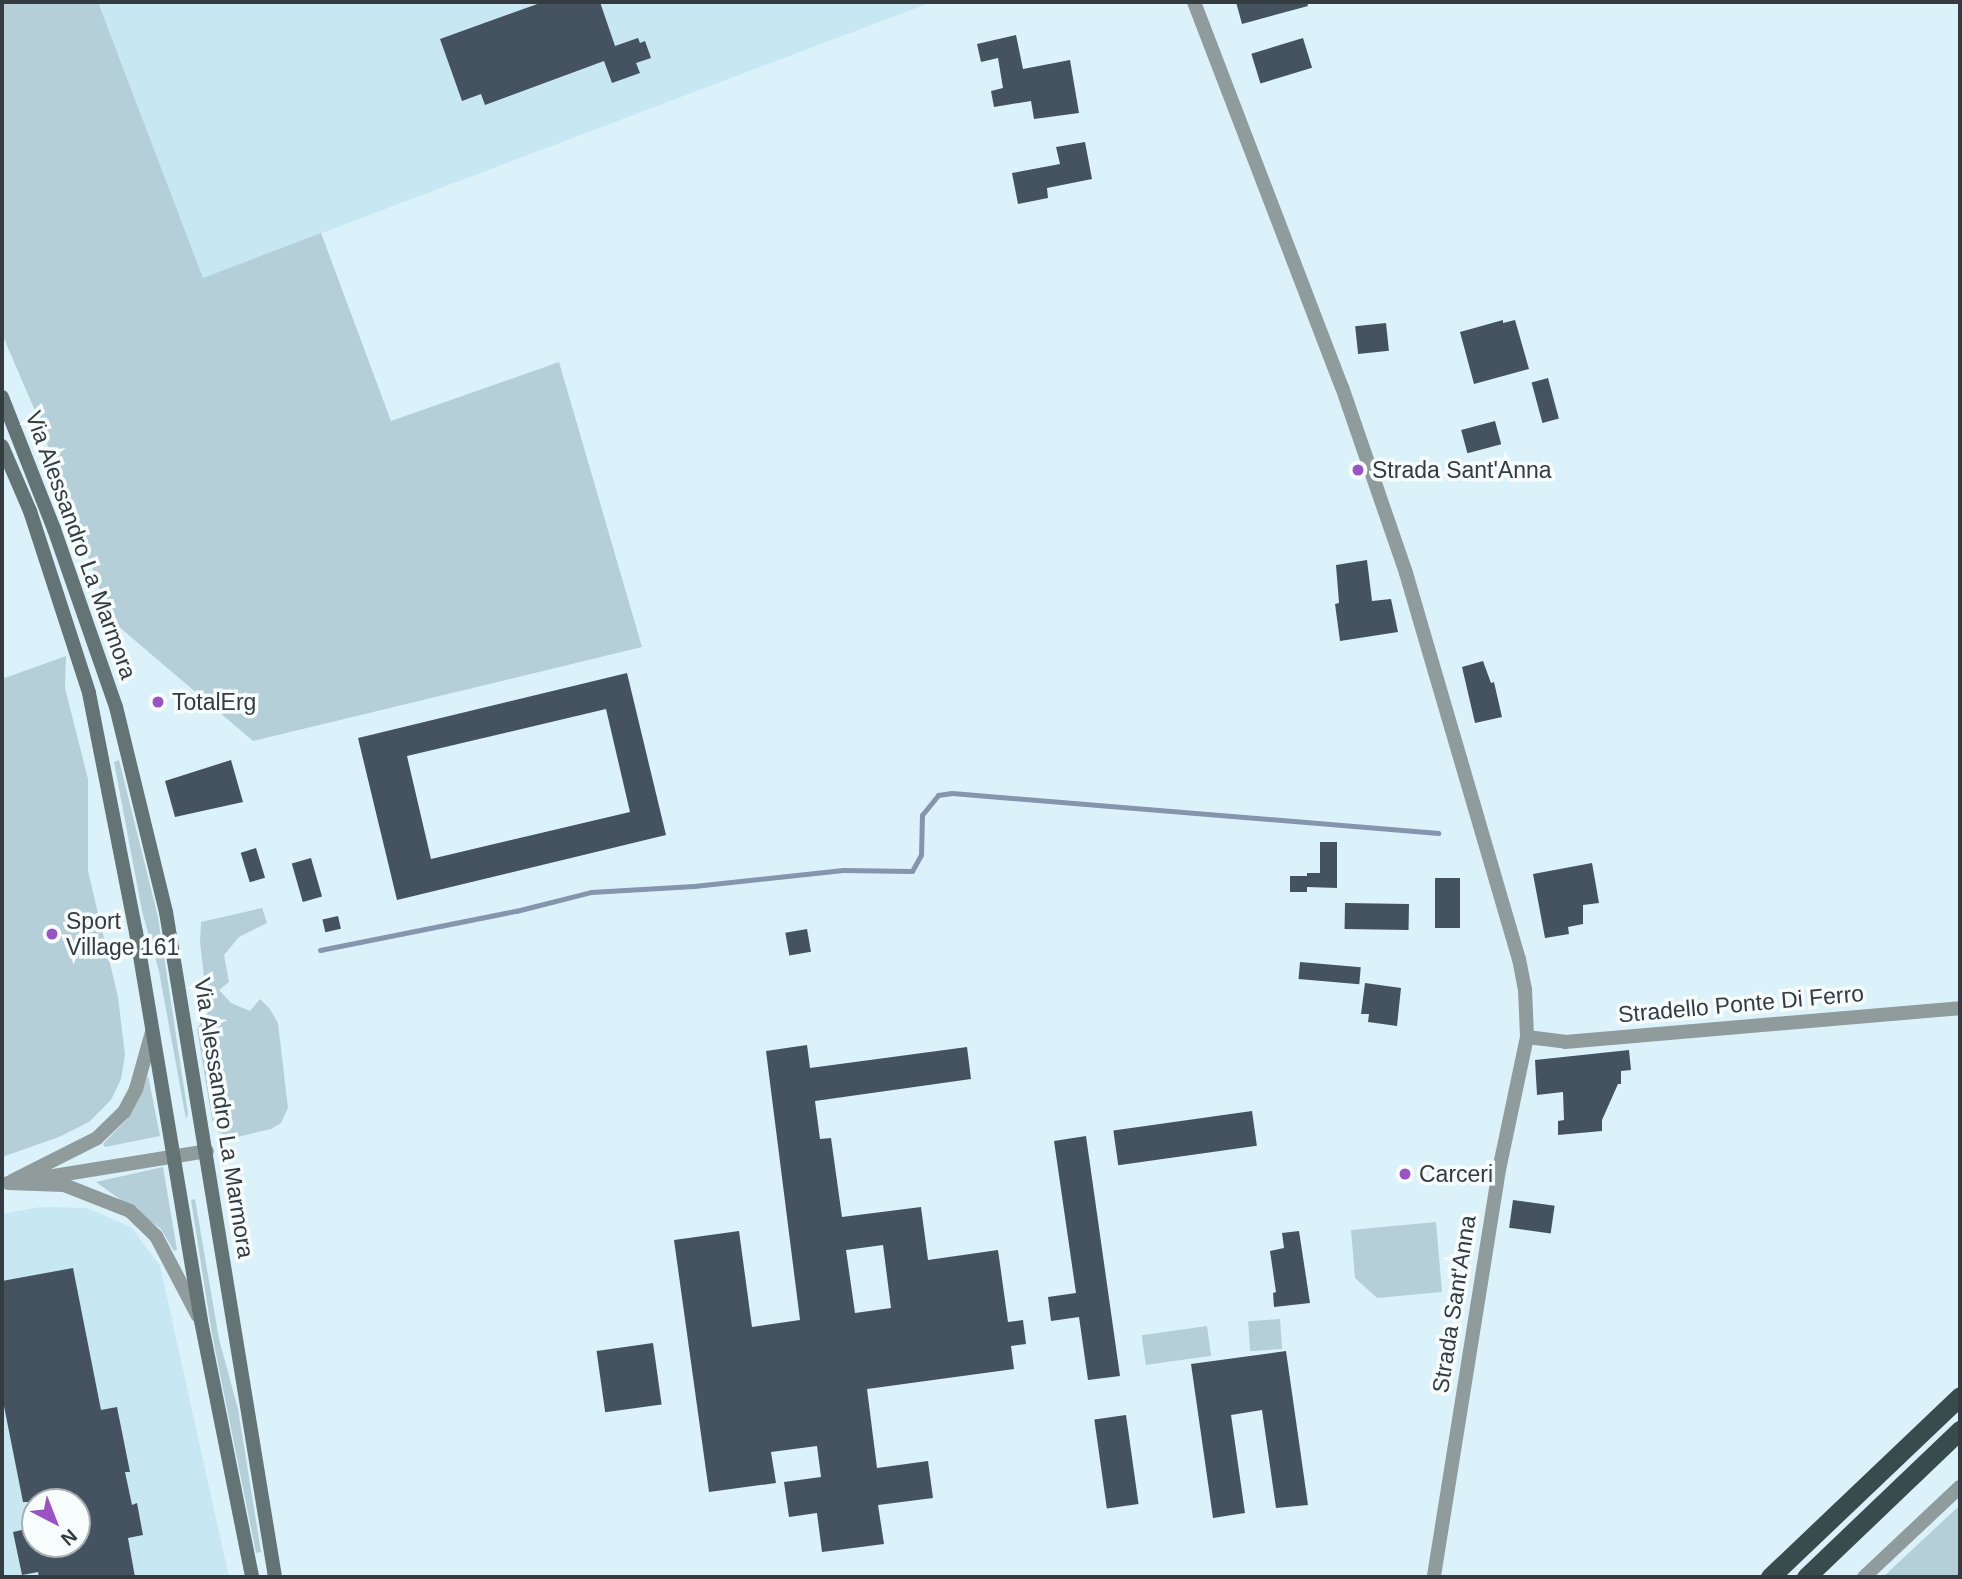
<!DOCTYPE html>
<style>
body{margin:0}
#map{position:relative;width:1962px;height:1579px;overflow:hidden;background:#dbf2fb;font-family:Arial,sans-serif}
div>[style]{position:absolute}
.built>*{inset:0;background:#c7e7f2}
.green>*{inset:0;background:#b4cfd8;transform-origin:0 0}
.stream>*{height:5px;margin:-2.5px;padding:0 2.5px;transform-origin:2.5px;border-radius:2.5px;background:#8495ad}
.building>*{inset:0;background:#44535f;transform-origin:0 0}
.minor>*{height:14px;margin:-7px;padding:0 7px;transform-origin:7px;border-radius:7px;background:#909b9b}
.secondary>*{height:14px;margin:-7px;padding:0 7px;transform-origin:7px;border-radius:7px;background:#647374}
.trunk>*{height:19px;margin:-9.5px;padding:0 9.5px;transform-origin:9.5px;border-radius:9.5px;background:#384c4e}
.dots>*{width:19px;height:19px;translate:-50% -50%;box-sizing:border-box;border:4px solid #f7fcfd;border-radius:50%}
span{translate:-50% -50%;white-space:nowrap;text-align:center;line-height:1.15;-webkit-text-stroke:7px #f7fcfd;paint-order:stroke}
.poi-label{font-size:23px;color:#333c40}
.left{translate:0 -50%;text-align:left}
.street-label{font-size:23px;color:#333c40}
.frame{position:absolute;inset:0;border:4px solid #333c40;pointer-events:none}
.north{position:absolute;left:21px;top:1488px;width:70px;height:70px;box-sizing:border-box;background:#f7fcfd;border:2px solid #a9afb1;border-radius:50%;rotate:138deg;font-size:19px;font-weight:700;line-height:28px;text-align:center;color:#333c40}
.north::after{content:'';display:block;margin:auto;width:24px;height:32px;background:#9b52c5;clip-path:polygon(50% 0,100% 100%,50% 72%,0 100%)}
</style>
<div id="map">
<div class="built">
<div style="clip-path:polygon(98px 2px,932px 2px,203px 278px)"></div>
<div style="clip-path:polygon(evenodd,40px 1207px,87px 1208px,131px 1227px,160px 1266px,229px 1577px,2px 1577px,2px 1214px,40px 1207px,35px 1502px,77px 1502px,77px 1544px,35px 1544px,35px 1502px)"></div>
</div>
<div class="green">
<div style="clip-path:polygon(2px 2px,98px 2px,203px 278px,321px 233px,391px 421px,559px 362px,642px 647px,253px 741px,111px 620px,36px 413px,2px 334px)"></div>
<div style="clip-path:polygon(66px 656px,65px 688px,88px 779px,88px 871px,118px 997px,125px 1055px,121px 1079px,111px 1100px,89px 1122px,59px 1137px,2px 1157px,2px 679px)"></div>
<div style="clip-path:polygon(119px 760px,158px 917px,188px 1114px,186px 1119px,159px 971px,142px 911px,114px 762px)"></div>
<div style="clip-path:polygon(262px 908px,267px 923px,239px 937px,224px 955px,229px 982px,219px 990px,231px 1003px,250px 1011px,260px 999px,270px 1009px,278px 1023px,288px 1108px,281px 1123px,271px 1129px,233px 1138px,218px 1132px,212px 1120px,197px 1029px,208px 1012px,200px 942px,201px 922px)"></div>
<div style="clip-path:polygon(148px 1075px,160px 1136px,105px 1147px,103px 1144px,128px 1118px)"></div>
<div style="clip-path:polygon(163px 1167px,177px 1250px,174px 1251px,161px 1229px,96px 1182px)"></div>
<div style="clip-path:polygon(195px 1199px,219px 1339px,238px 1409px,261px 1552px,256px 1553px,212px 1334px,191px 1200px)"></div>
<div style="clip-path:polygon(1436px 1222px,1442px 1292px,1377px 1298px,1355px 1278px,1351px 1230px)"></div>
<div style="left:1280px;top:1319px;width:30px;height:32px;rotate:86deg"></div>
<div style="left:1207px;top:1326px;width:30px;height:66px;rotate:82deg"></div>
<div style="clip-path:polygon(1960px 1505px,1960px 1577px,1883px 1577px)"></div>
</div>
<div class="stream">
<div style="left:320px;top:950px;width:200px;rotate:-11.3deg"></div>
<div style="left:516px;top:911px;width:77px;rotate:-14.2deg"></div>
<div style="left:591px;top:892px;width:103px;rotate:-3.3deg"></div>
<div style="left:694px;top:886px;width:150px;rotate:-6.1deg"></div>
<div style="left:843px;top:870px;width:69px;rotate:0.8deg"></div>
<div style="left:912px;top:871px;width:18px;rotate:-61deg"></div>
<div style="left:921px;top:855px;width:40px;rotate:-88.6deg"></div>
<div style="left:922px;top:815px;width:26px;rotate:-51deg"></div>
<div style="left:938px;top:795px;width:14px;rotate:-8deg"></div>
<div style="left:952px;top:793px;width:488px;rotate:4.7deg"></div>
</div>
<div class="building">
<div style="clip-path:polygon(543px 2px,600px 2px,615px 46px,638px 38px,640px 43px,645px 41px,651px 58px,636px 63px,640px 73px,612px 83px,604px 61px,485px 105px,481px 94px,462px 101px,440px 39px)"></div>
<div style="clip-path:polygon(1236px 2px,1307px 2px,1308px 6px,1242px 24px)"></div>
<div style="clip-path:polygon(1016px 35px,1023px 69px,1070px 60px,1079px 113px,1034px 119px,1031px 101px,994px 107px,991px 91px,1003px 88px,998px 58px,981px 62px,977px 44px)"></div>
<div style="left:1303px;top:38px;width:31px;height:54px;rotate:73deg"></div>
<div style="clip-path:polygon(1085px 142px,1092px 179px,1047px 188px,1048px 198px,1018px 204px,1012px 173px,1060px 164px,1056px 147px)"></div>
<div style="clip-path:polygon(1503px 320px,1503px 323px,1515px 320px,1529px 369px,1474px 384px,1460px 332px)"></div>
<div style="left:1386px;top:323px;width:28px;height:31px;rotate:84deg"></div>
<div style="left:1548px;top:378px;width:42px;height:17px;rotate:75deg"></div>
<div style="left:1495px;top:421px;width:24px;height:35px;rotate:75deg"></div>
<div style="clip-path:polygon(1367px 560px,1372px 601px,1391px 599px,1398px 632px,1340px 641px,1335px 604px,1339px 603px,1336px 565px)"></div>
<div style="clip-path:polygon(1483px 661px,1491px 683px,1494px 682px,1502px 717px,1475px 723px,1462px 667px)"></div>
<div style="clip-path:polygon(evenodd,627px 673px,666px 835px,397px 900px,358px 738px,627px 673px,606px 709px,630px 812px,431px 859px,407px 756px,606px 709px)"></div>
<div style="clip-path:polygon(231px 760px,243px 802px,175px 817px,165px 781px)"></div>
<div style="clip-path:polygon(1320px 842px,1337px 842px,1337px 888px,1307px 887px,1307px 873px,1320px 873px)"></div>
<div style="left:256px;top:848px;width:31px;height:16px;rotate:73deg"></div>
<div style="left:311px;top:858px;width:40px;height:20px;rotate:74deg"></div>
<div style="clip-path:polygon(1592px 863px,1599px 903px,1583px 905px,1583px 924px,1568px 927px,1569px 934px,1545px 938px,1533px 874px)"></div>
<div style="left:1290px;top:876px;width:17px;height:16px"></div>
<div style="left:1435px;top:878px;width:25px;height:50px"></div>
<div style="left:1345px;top:903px;width:64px;height:26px;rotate:1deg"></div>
<div style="left:338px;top:916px;width:13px;height:16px;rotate:77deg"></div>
<div style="left:807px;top:929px;width:23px;height:22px;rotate:80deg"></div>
<div style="left:1300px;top:962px;width:61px;height:17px;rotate:5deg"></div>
<div style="clip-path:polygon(1365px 983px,1401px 988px,1397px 1026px,1368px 1022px,1369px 1014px,1361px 1014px)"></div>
<div style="clip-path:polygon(evenodd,807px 1045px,810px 1068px,967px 1047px,971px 1079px,815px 1101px,820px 1139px,831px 1138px,842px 1217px,921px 1207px,928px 1260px,998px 1250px,1008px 1322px,1023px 1320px,1026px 1344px,1011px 1346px,1014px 1369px,867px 1389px,877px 1468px,928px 1461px,933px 1498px,878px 1505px,884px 1544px,822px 1552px,817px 1513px,789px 1517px,784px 1482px,821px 1477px,817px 1446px,771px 1452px,776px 1483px,709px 1492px,674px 1240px,739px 1231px,752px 1327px,800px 1320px,766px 1051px,807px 1045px,883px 1245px,891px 1308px,855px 1313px,846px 1250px,883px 1245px)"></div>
<div style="clip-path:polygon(1629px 1050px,1631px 1070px,1621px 1071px,1621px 1084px,1618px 1084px,1602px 1120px,1602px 1131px,1558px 1135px,1558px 1121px,1564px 1120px,1563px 1092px,1537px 1095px,1535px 1060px)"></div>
<div style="left:1252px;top:1111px;width:35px;height:140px;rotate:82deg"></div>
<div style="clip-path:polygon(1086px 1136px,1120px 1376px,1088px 1380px,1079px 1317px,1051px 1321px,1048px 1297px,1076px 1293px,1054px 1141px)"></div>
<div style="left:1513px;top:1200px;width:42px;height:28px;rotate:8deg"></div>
<div style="clip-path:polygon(1299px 1231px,1310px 1303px,1274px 1307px,1273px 1293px,1276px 1292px,1270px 1251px,1284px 1248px,1282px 1233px)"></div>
<div style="clip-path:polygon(73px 1268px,101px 1410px,117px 1407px,130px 1472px,125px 1472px,132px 1505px,137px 1503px,143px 1535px,128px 1538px,135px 1577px,39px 1577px,38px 1572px,22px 1575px,13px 1532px,35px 1527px,35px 1544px,77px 1544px,77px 1502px,23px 1502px,2px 1396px,2px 1281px)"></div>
<div style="left:653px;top:1343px;width:62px;height:57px;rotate:82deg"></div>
<div style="clip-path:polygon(1286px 1351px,1308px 1505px,1276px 1508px,1262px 1410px,1231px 1415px,1245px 1513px,1213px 1518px,1191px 1364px)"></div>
<div style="left:1126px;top:1415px;width:90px;height:32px;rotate:82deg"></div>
</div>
<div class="minor">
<div style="left:1194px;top:2px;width:412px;rotate:69deg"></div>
<div style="left:1342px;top:387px;width:197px;rotate:71deg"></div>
<div style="left:1406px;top:573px;width:402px;rotate:73.7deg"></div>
<div style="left:1519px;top:959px;width:31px;rotate:79deg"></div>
<div style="left:1525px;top:989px;width:48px;rotate:87.6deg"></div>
<div style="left:1527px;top:1037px;width:136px;rotate:101.9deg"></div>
<div style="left:1499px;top:1170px;width:412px;rotate:99.1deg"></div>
<div style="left:1527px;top:1037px;width:38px;rotate:7deg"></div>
<div style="left:1565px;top:1042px;width:396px;rotate:-4.9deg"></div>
<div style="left:41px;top:1178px;width:168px;rotate:-9.2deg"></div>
<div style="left:12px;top:1181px;width:95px;rotate:-26.8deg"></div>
<div style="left:97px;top:1138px;width:37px;rotate:-44deg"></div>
<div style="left:124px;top:1112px;width:26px;rotate:-62deg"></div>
<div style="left:136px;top:1089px;width:59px;rotate:-74.3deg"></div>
<div style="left:8px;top:1183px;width:56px;rotate:2deg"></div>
<div style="left:64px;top:1185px;width:71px;rotate:21.5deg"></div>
<div style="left:130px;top:1211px;width:36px;rotate:44deg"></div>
<div style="left:156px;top:1236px;width:90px;rotate:62.3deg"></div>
<div style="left:1864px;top:1577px;width:132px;rotate:-43.2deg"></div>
</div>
<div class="secondary">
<div style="left:2px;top:397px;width:142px;rotate:68.5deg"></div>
<div style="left:54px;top:529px;width:188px;rotate:70.8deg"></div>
<div style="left:116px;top:707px;width:211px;rotate:76.3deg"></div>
<div style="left:166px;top:912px;width:674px;rotate:80.69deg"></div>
<div style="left:2px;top:446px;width:71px;rotate:66.7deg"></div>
<div style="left:30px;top:511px;width:191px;rotate:72deg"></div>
<div style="left:89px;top:693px;width:244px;rotate:78.9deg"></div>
<div style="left:136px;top:932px;width:394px;rotate:80.5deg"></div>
<div style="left:201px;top:1321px;width:261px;rotate:78.7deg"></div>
</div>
<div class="trunk">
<div style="left:1770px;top:1577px;width:262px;rotate:-43.6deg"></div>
<div style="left:1806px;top:1577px;width:213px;rotate:-43.7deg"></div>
</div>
<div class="dots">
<div style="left:1358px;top:470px;background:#9b52c5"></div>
<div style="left:158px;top:702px;background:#9b52c5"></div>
<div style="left:52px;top:934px;background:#9b52c5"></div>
<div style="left:1405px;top:1174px;background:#9b52c5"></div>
</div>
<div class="poi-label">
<span class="left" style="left:1372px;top:470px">Strada Sant'Anna</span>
<span class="left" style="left:172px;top:702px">TotalErg</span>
<span class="left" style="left:66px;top:934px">Sport<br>Village 161</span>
<span class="left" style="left:1419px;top:1174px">Carceri</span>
</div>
<div class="street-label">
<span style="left:81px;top:545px;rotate:70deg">Via Alessandro La Marmora</span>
<span style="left:1741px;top:1004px;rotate:-5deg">Stradello Ponte Di Ferro</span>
<span style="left:224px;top:1118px;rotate:81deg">Via Alessandro La Marmora</span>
<span style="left:1454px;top:1304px;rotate:-81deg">Strada Sant'Anna</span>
</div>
<div class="frame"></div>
<div class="north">N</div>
</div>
